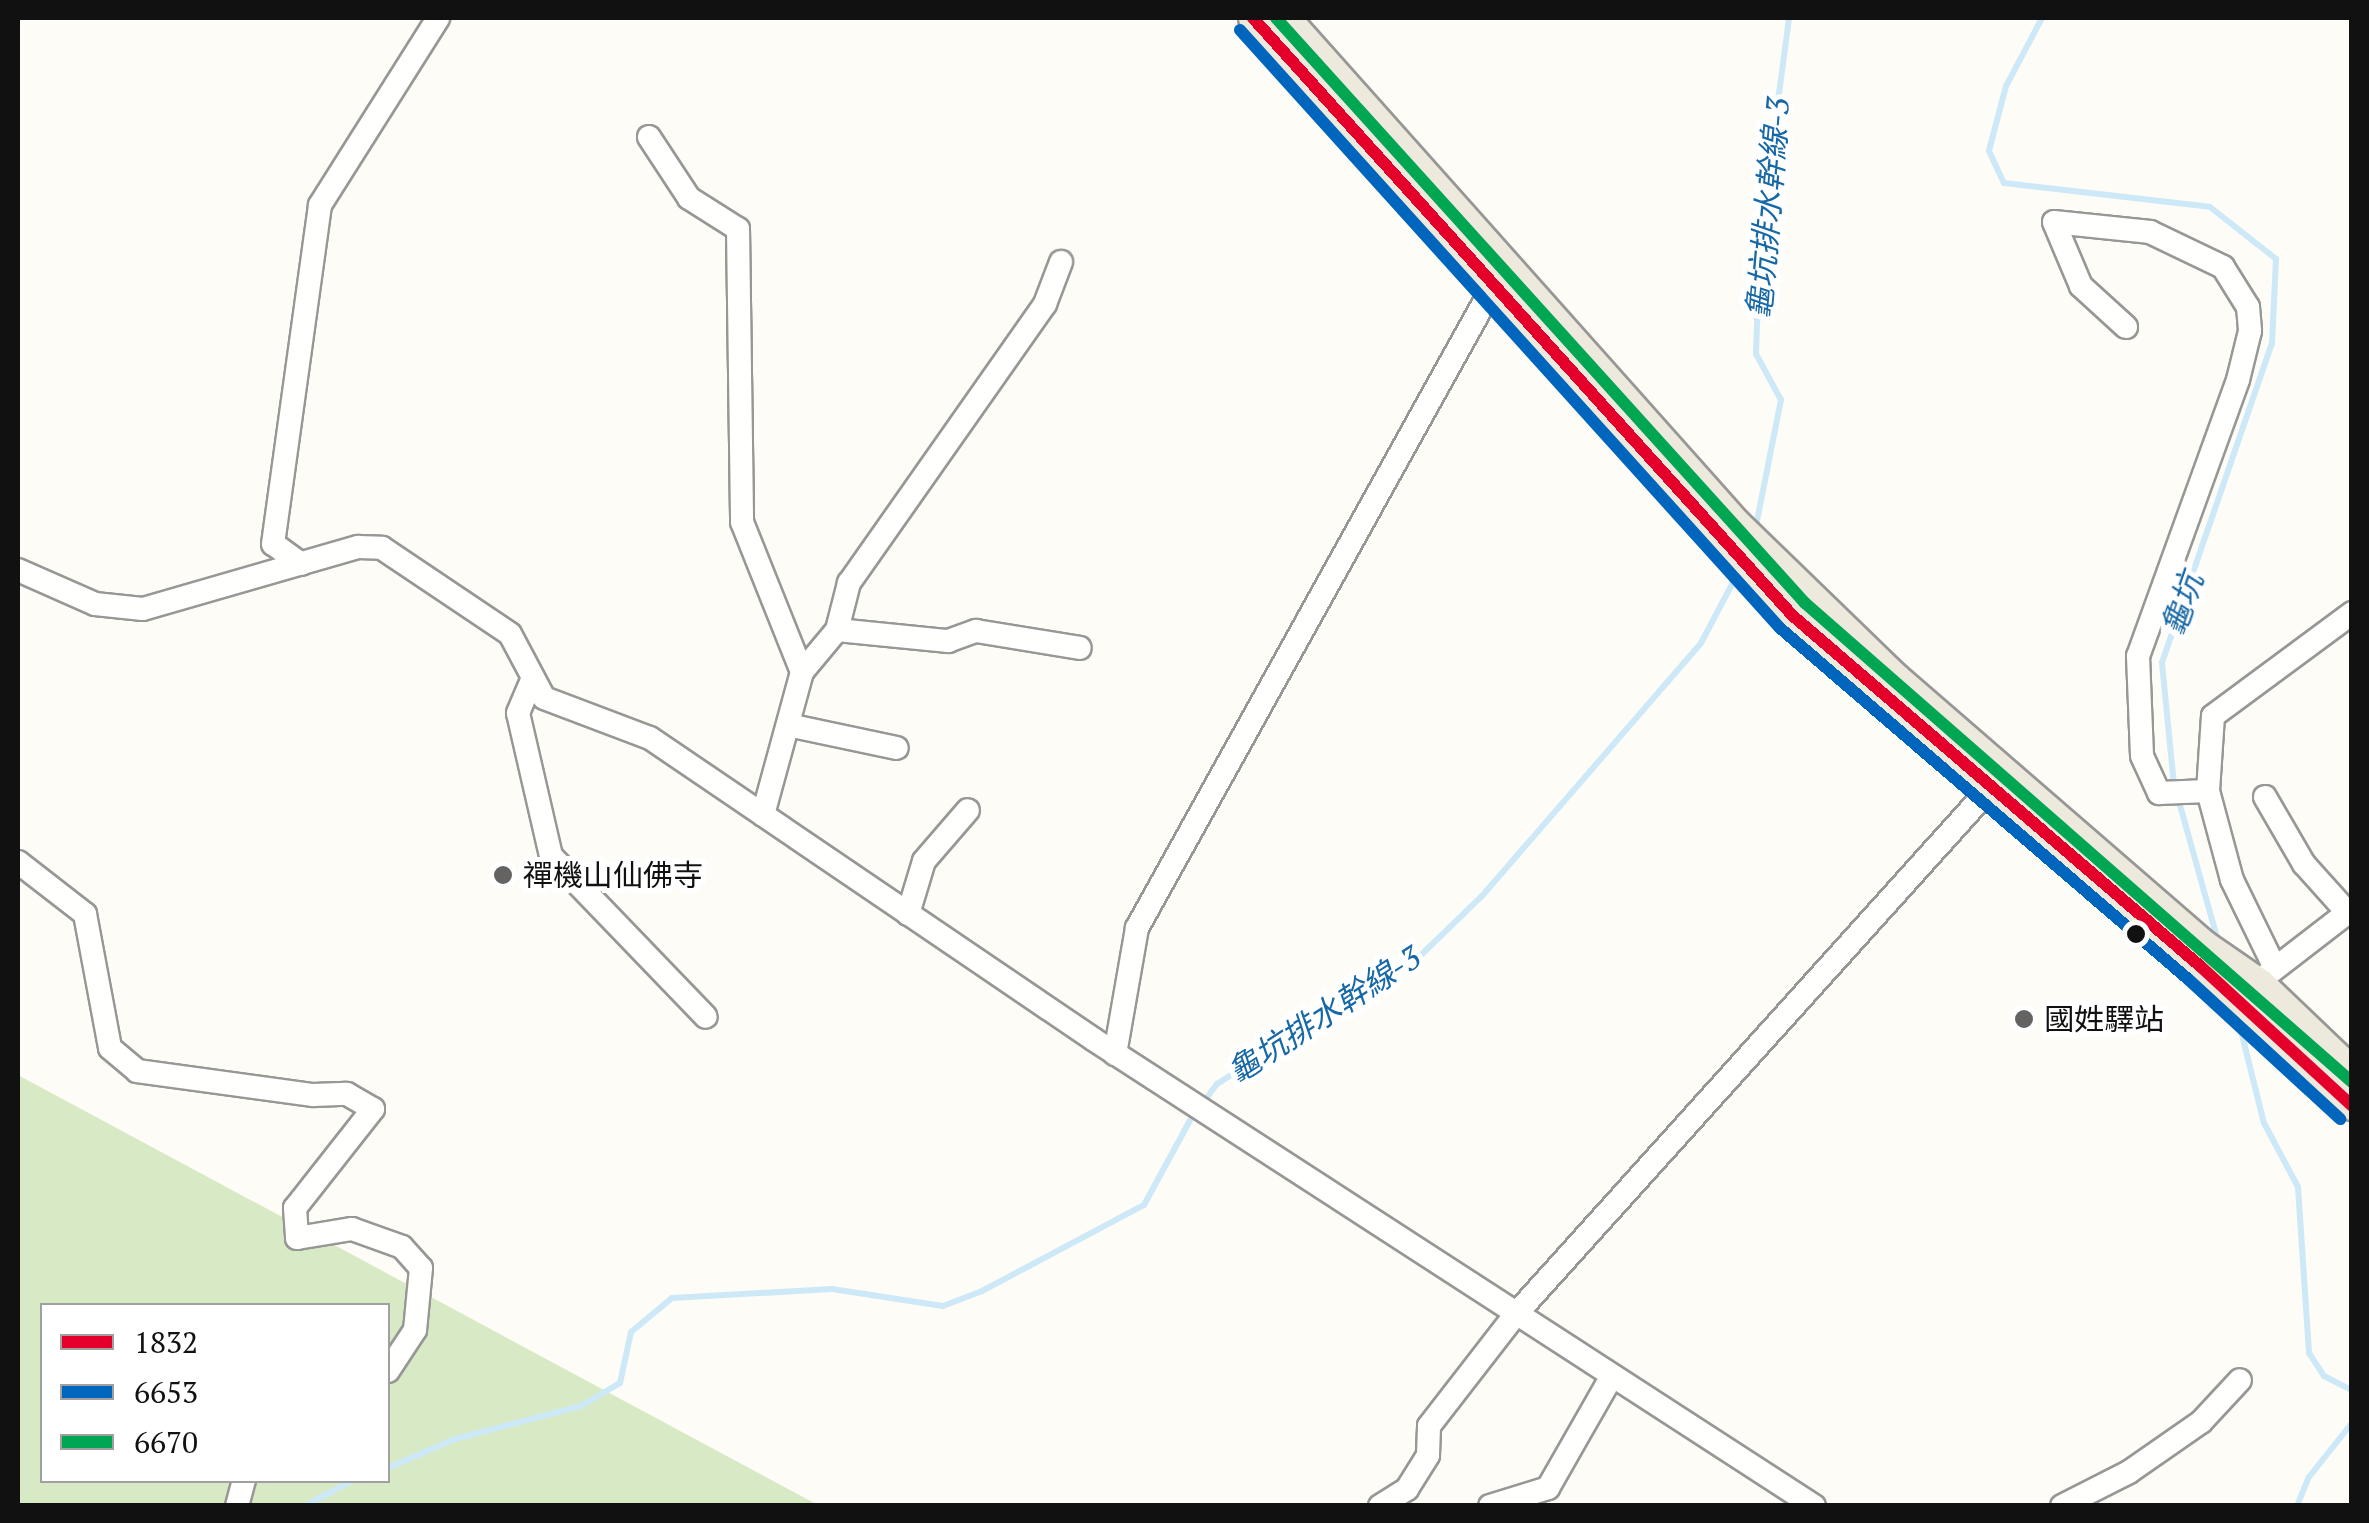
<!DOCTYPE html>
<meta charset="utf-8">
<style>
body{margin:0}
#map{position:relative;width:2369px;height:1523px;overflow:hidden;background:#fdfcf7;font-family:"PT Serif","Noto Sans TC",serif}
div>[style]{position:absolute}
.forest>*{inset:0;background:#d8eac5}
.stream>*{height:6px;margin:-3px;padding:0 3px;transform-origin:3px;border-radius:3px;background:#cde8f7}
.roads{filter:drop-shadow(2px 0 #979795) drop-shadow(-2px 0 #979795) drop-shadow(0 2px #979795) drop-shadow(0 -2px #979795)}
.minor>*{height:22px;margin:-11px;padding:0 11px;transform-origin:11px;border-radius:11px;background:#fffffe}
.major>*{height:28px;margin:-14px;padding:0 14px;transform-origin:14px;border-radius:14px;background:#ede9dc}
.bus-1>*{height:12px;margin:-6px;padding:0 6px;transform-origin:6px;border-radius:6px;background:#e4002b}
.bus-2>*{height:12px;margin:-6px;padding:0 6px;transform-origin:6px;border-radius:6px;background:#0065bd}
.bus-3>*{height:12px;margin:-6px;padding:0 6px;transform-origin:6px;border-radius:6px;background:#00a651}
.dots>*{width:28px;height:28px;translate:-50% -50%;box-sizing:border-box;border:5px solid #fff;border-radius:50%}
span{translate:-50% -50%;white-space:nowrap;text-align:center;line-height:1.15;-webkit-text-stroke:10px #fff;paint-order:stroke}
.poi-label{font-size:30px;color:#111}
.left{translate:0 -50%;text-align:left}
.water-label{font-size:32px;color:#1768a6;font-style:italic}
.frame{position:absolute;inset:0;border:20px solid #111;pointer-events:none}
.legend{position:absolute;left:40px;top:1303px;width:350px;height:180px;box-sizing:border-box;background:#fff;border:2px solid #a0a0a0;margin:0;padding:12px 18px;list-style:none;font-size:30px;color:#111}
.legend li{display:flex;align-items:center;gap:20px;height:50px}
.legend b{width:50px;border:2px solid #a0a0a0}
</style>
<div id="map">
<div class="forest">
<div style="clip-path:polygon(evenodd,18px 1075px,818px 1505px,18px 1505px,18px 1075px,42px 1306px,388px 1306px,388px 1480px,42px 1480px,42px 1306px)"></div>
</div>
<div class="stream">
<div style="left:2042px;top:18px;width:77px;rotate:117.9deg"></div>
<div style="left:2006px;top:86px;width:67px;rotate:104.7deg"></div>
<div style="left:1989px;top:151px;width:35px;rotate:65deg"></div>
<div style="left:2004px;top:183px;width:207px;rotate:6.6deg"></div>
<div style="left:2210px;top:207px;width:84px;rotate:38.2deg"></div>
<div style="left:2276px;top:259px;width:84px;rotate:92.7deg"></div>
<div style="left:2272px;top:343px;width:338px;rotate:109deg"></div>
<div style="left:2162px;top:663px;width:124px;rotate:84.4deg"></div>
<div style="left:1755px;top:531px;width:134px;rotate:-78.8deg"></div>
<div style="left:1781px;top:400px;width:52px;rotate:-118.5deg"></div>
<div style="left:1756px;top:354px;width:118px;rotate:-88.1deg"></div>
<div style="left:1760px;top:236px;width:220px;rotate:-82.4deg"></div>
<div style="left:2178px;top:798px;width:153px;rotate:74.4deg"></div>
<div style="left:2237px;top:1015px;width:111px;rotate:76deg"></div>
<div style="left:2264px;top:1123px;width:72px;rotate:62deg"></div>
<div style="left:2298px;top:1187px;width:166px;rotate:86.2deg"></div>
<div style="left:2309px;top:1353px;width:27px;rotate:57deg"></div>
<div style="left:2324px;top:1376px;width:31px;rotate:27deg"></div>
<div style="left:1202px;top:1104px;width:25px;rotate:-53deg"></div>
<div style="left:1217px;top:1084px;width:240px;rotate:-32.2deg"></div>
<div style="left:1420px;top:956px;width:86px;rotate:-44.1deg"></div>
<div style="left:1482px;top:896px;width:335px;rotate:-49.1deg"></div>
<div style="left:1701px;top:643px;width:81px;rotate:-62.2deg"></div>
<div style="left:388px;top:1468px;width:73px;rotate:-23.4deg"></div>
<div style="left:455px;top:1439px;width:130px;rotate:-14.7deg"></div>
<div style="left:581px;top:1406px;width:45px;rotate:-30.5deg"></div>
<div style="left:620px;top:1383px;width:52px;rotate:-77.8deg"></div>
<div style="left:631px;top:1332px;width:53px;rotate:-39.7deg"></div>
<div style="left:672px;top:1298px;width:160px;rotate:-3.2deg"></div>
<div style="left:832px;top:1289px;width:112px;rotate:8.7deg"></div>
<div style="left:943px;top:1306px;width:42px;rotate:-21deg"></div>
<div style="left:982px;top:1291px;width:183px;rotate:-28deg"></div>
<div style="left:1144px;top:1205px;width:105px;rotate:-61.5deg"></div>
<div style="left:305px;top:1506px;width:55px;rotate:-28.4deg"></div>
<div style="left:2297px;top:1506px;width:31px;rotate:-68deg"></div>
<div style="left:2309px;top:1477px;width:69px;rotate:-51.5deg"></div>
</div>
<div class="roads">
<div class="minor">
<div style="left:649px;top:137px;width:73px;rotate:56.7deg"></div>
<div style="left:689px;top:198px;width:58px;rotate:32.3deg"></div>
<div style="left:738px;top:229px;width:293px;rotate:89.2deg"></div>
<div style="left:742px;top:522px;width:162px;rotate:68.2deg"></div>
<div style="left:802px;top:672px;width:148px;rotate:105.3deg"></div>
<div style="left:2126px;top:327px;width:61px;rotate:-137.7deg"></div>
<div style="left:2081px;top:286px;width:69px;rotate:-112.9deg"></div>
<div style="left:2054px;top:222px;width:97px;rotate:5.9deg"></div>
<div style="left:2150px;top:232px;width:81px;rotate:25.6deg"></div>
<div style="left:2223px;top:267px;width:47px;rotate:58deg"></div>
<div style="left:2248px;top:307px;width:24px;rotate:85deg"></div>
<div style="left:2250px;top:331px;width:50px;rotate:103.8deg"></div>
<div style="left:2238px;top:380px;width:294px;rotate:109.9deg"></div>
<div style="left:2138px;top:656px;width:100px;rotate:87.7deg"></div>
<div style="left:2142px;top:756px;width:41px;rotate:65.3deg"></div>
<div style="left:2159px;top:793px;width:49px;rotate:-2.3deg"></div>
<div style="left:301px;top:564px;width:34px;rotate:-144deg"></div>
<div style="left:273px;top:544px;width:342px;rotate:-82.1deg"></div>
<div style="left:320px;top:205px;width:221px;rotate:-57.7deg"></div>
<div style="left:18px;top:570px;width:84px;rotate:23.8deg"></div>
<div style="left:95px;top:604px;width:48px;rotate:5.9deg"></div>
<div style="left:143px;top:609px;width:224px;rotate:-16.1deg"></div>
<div style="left:358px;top:547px;width:24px;rotate:2deg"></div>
<div style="left:382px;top:548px;width:154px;rotate:33.9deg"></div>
<div style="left:510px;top:634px;width:72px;rotate:62deg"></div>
<div style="left:544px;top:698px;width:113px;rotate:20.7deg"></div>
<div style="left:650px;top:738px;width:536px;rotate:34.19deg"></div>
<div style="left:1093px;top:1039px;width:859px;rotate:32.93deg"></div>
<div style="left:837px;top:630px;width:112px;rotate:5.7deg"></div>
<div style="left:948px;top:641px;width:30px;rotate:-20deg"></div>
<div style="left:976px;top:631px;width:105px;rotate:9.3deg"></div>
<div style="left:802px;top:672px;width:55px;rotate:-50.2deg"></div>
<div style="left:837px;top:630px;width:49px;rotate:-75.7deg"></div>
<div style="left:849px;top:583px;width:341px;rotate:-54.9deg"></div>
<div style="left:1045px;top:304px;width:45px;rotate:-69.1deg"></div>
<div style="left:532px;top:680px;width:36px;rotate:113deg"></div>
<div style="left:518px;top:713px;width:147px;rotate:77deg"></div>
<div style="left:551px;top:856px;width:223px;rotate:46.1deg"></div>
<div style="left:788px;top:725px;width:111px;rotate:11.9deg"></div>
<div style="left:2265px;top:797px;width:78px;rotate:59.8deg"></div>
<div style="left:2304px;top:864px;width:64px;rotate:48.1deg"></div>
<div style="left:18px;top:862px;width:85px;rotate:37.8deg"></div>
<div style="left:85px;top:914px;width:136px;rotate:79.4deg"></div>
<div style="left:110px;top:1048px;width:35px;rotate:40deg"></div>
<div style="left:137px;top:1071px;width:178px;rotate:7.8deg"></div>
<div style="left:313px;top:1095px;width:34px;rotate:-2deg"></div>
<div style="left:347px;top:1094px;width:30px;rotate:30deg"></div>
<div style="left:373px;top:1109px;width:126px;rotate:128.2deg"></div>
<div style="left:295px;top:1208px;width:30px;rotate:86deg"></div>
<div style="left:297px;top:1238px;width:56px;rotate:-9.3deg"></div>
<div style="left:352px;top:1229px;width:53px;rotate:19.8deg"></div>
<div style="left:402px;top:1247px;width:28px;rotate:48deg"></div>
<div style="left:421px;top:1268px;width:62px;rotate:95.5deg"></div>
<div style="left:415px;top:1330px;width:49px;rotate:123.4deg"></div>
<div style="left:908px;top:914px;width:55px;rotate:-73.2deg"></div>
<div style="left:924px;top:861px;width:67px;rotate:-49.2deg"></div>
<div style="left:2274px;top:966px;width:96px;rotate:-116deg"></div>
<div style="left:2232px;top:880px;width:92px;rotate:-105.1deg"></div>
<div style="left:2208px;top:791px;width:75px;rotate:-86.2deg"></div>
<div style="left:2213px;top:716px;width:173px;rotate:-36.5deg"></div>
<div style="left:2268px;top:974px;width:106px;rotate:-37.7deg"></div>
<div style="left:1115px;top:1054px;width:128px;rotate:-80.1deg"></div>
<div style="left:1137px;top:928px;width:748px;rotate:-60.97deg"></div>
<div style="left:237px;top:1506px;width:27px;rotate:-75deg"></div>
<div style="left:1380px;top:1506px;width:32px;rotate:-32deg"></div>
<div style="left:1407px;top:1489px;width:40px;rotate:-58deg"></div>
<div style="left:1428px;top:1455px;width:29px;rotate:-88deg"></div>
<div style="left:1429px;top:1426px;width:142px;rotate:-52.2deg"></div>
<div style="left:1516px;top:1314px;width:726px;rotate:-47.96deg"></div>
<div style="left:1490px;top:1506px;width:61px;rotate:-17.2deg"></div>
<div style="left:1548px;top:1488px;width:129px;rotate:-60.3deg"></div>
<div style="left:2062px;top:1506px;width:75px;rotate:-26.9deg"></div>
<div style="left:2129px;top:1472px;width:88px;rotate:-34.8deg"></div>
<div style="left:2201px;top:1422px;width:57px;rotate:-47.1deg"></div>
</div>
<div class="major">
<div style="left:1253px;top:18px;width:806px;rotate:47.92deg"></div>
<div style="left:1793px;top:616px;width:537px;rotate:40.69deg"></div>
<div style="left:2200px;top:966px;width:207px;rotate:42.6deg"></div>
<div style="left:1286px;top:18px;width:676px;rotate:48.3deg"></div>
<div style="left:1736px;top:523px;width:221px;rotate:44.1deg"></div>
<div style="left:1895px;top:677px;width:408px;rotate:40.9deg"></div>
<div style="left:2203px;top:944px;width:70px;rotate:34.6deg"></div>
<div style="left:2261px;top:984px;width:126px;rotate:43.7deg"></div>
</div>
</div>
<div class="bus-1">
<div style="left:1253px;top:18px;width:806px;rotate:47.92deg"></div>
<div style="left:1793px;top:616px;width:537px;rotate:40.69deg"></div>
<div style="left:2200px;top:966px;width:207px;rotate:42.6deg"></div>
</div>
<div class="bus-2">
<div style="left:1240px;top:30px;width:806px;rotate:47.92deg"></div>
<div style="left:1780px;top:628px;width:538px;rotate:40.71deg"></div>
<div style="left:2188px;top:979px;width:207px;rotate:42.6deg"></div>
</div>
<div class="bus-3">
<div style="left:1276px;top:18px;width:789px;rotate:47.88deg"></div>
<div style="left:1805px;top:603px;width:727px;rotate:41.21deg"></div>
</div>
<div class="dots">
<div style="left:503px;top:875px;background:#646362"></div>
<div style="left:2136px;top:934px;background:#111"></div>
<div style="left:2024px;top:1019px;background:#646362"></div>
</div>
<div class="poi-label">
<span class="left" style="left:523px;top:875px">禪機山仙佛寺</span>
<span class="left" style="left:2044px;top:1019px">國姓驛站</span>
</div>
<div class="water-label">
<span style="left:1768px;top:208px;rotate:-85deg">龜坑排水幹線-3</span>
<span style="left:2182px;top:604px;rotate:-71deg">龜坑</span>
<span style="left:1324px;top:1014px;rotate:-33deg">龜坑排水幹線-3</span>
</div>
<div class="frame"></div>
<ul class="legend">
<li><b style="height:12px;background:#e4002b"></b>1832</li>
<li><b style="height:12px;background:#0065bd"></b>6653</li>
<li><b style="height:12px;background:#00a651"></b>6670</li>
</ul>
</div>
